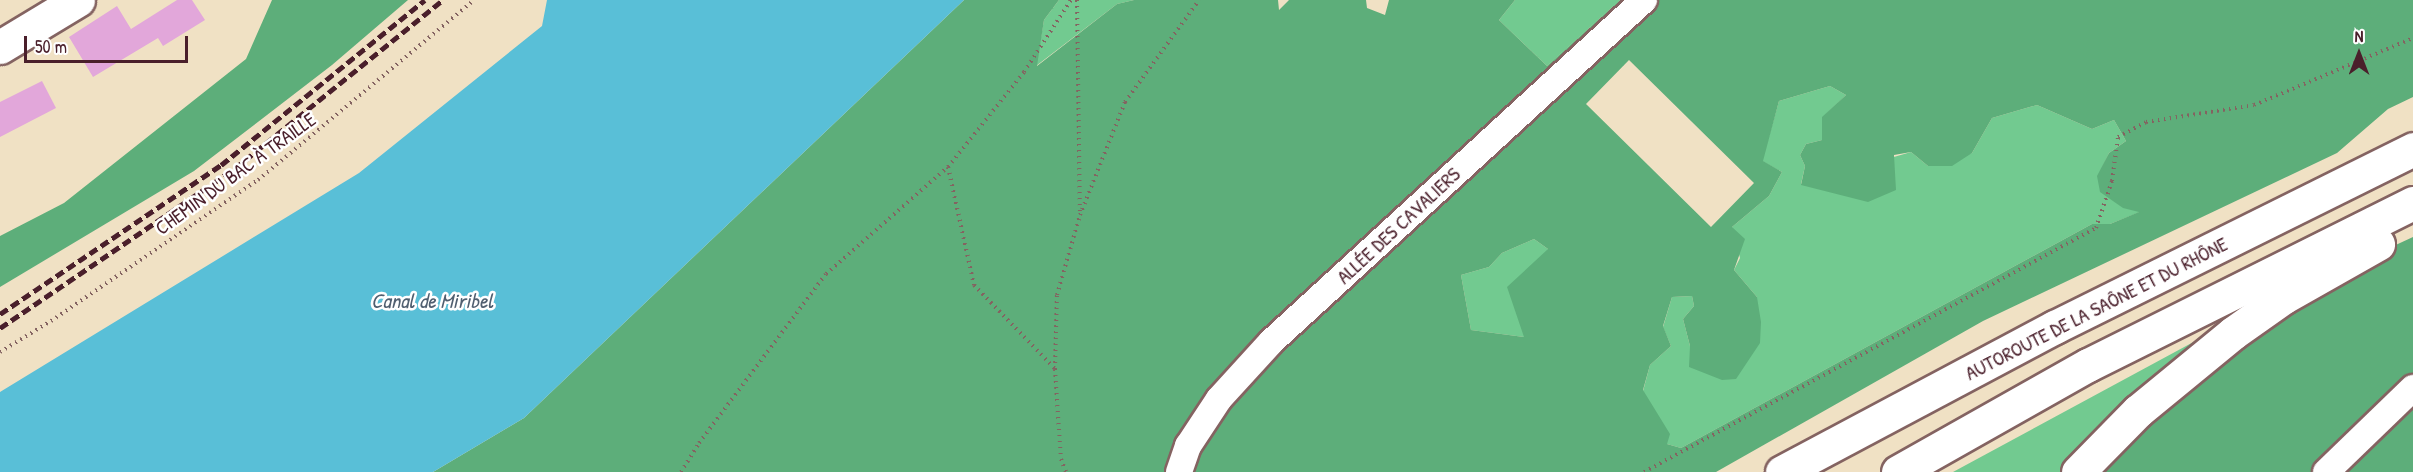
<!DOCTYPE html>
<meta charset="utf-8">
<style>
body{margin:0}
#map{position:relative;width:2413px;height:472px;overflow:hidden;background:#f0e1c4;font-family:"Patrick Hand",sans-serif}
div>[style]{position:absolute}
.green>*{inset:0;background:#72ca90}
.forest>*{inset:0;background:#5dae7a}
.water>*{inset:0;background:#59bfd7}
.building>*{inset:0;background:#e2a7da}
.path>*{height:4px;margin-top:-2px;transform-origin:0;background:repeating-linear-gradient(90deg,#846361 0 1.5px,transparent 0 6px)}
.roads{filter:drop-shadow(2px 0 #846361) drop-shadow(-2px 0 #846361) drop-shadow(0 2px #846361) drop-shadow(0 -2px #846361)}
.minor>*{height:26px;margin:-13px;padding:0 13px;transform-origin:13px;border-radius:13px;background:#fff}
.major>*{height:33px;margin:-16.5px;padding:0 16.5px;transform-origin:16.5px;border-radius:16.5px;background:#fff}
.highway>*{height:33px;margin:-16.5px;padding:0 16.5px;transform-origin:16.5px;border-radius:16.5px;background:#fff}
.rail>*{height:4.5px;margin-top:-2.25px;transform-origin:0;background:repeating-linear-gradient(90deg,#4a1f2b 0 9px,transparent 0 13.5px)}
span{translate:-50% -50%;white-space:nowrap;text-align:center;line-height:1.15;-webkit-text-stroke:5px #fff;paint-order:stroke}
.street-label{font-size:20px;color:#4a1f2b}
.water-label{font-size:21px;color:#505f70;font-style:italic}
.north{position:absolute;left:2329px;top:24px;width:60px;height:60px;-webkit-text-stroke:4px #fff;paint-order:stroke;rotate:0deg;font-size:16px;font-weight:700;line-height:24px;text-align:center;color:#4a1f2b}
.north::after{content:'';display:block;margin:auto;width:21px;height:27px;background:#4a1f2b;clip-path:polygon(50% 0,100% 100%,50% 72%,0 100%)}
.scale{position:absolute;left:24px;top:36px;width:164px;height:27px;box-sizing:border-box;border:3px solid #4a1f2b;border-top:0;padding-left:8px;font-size:18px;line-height:21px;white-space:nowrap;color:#4a1f2b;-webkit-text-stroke:4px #fff;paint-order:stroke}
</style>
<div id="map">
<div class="green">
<div style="clip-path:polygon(1059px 0,1134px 0,1117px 4px,1036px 66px,1044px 20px)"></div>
<div style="clip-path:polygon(1515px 0,1620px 0,1547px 66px,1499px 20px)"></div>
<div style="clip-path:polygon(1830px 86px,1846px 95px,1823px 117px,1822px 140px,1806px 144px,1800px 155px,1805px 166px,1801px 184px,1911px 152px,1928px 166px,1972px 153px,1992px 118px,2037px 105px,2092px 129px,2114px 120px,2126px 141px,2109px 153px,2098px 176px,2140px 212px,2110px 224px,2092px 224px,1681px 448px,1667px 444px,1643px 391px,1650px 365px,1671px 346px,1663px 327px,1672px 297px,1692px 296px,1694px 306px,1683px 319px,1690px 346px,1757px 297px,1734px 270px,1740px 258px,1732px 227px,1769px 196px,1782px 172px,1762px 161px,1779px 101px)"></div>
<div style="clip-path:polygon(1534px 239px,1548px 249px,1524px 337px,1471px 330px,1461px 275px,1489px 267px,1502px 253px)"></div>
<div style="clip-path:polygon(2335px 273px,2117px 453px,2101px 472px,1953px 472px,2199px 339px)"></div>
</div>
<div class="forest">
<div style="clip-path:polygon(272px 0,408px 0,332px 65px,194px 171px,0 287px,0 236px,64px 203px,246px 59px)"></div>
<div style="clip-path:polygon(evenodd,964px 0,1059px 0,1044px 20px,1037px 66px,1117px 4px,1134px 0,1278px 0,1279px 10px,1289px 0,1366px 0,1367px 8px,1385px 15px,1389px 0,1515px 0,1499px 20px,1547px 66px,1620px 0,2413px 0,2413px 97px,2388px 109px,2337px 153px,1983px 321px,1716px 472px,433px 472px,524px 418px,964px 0,1629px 60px,1754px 183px,1711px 227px,1586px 104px,1629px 60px,964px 0,1830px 86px,1846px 95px,1822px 117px,1822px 140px,1806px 144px,1800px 155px,1805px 166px,1801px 185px,1868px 202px,1896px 190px,1894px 155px,1911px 152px,1928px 166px,1952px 166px,1972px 153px,1992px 118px,2037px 105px,2092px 129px,2114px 120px,2126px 141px,2109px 153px,2097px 176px,2100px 192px,2123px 208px,2139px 212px,2110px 224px,2092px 224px,1681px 448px,1667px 444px,1670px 434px,1643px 390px,1650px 365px,1671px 346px,1663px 326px,1672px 297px,1692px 296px,1694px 306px,1683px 319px,1690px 346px,1689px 367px,1722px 380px,1736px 379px,1760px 343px,1761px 322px,1757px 297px,1734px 270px,1745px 239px,1732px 227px,1769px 196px,1782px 172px,1763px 161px,1779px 101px,1830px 86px,964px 0,1534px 239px,1548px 249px,1507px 287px,1524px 337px,1471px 330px,1461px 275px,1489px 267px,1502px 253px,1534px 239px)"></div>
<div style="clip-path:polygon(2413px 237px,2413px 472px,2101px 472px,2117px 453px,2241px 343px,2335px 273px)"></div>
</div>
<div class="water">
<div style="clip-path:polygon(547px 0,964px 0,524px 418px,433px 472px,0 472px,0 392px,359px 173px,542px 26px)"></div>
</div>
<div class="building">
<div style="clip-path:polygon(177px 0,192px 0,205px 20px,163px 46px,158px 38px,93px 77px,69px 37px,117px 6px,131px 29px)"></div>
<div style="clip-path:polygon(42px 81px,56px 108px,0 137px,0 102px)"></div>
</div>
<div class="path">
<div style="left:1077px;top:0;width:211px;rotate:89.2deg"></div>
<div style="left:948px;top:167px;width:121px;rotate:77.6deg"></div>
<div style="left:974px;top:285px;width:117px;rotate:46deg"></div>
<div style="left:1055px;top:369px;width:90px;rotate:86.2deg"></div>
<div style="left:1061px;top:459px;width:14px;rotate:69deg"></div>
<div style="left:0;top:352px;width:60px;rotate:-31.3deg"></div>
<div style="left:51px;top:321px;width:250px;rotate:-34.3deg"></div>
<div style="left:258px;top:180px;width:281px;rotate:-39.8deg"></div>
<div style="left:1055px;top:369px;width:74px;rotate:-88.5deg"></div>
<div style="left:1057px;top:295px;width:83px;rotate:-74deg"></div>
<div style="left:1080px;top:215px;width:122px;rotate:-68.3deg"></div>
<div style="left:1125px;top:102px;width:126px;rotate:-54deg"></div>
<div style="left:681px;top:472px;width:34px;rotate:-58deg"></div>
<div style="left:699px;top:443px;width:211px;rotate:-53.1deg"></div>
<div style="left:826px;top:274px;width:162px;rotate:-41.3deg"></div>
<div style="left:948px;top:167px;width:122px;rotate:-51.3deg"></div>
<div style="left:1024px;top:72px;width:86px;rotate:-56.9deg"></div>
<div style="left:1644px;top:472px;width:514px;rotate:-28.36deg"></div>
<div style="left:2096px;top:228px;width:50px;rotate:-71.2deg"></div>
<div style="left:2112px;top:181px;width:44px;rotate:-82.2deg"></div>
<div style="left:2118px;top:137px;width:32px;rotate:-28deg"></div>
<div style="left:2146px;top:122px;width:109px;rotate:-8.9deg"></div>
<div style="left:2254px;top:105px;width:173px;rotate:-22.8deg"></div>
</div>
<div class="roads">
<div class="minor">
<div style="left:1179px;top:472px;width:28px;rotate:-71deg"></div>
<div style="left:1188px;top:446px;width:56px;rotate:-56.6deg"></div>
<div style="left:1219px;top:399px;width:77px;rotate:-47.6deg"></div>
<div style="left:1271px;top:342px;width:506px;rotate:-42.52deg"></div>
<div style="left:2326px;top:472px;width:121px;rotate:-44deg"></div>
</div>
<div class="major">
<div style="left:0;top:47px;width:91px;rotate:-31.1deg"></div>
</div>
<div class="highway">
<div style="left:1782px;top:472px;width:309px;rotate:-28deg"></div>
<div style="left:2055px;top:327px;width:400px;rotate:-26.4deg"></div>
<div style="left:1898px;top:472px;width:218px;rotate:-29.4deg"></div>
<div style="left:2088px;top:365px;width:363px;rotate:-26.5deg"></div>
<div style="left:2078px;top:472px;width:86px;rotate:-45.5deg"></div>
<div style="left:2138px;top:411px;width:123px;rotate:-39.4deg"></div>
<div style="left:2233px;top:333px;width:62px;rotate:-35.2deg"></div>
<div style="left:2284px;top:297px;width:108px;rotate:-29.4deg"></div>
</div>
</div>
<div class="rail">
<div style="left:0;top:314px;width:267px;rotate:-34deg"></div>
<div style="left:221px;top:165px;width:262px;rotate:-39deg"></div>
<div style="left:0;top:328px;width:283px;rotate:-34.2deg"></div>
<div style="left:234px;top:169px;width:269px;rotate:-39deg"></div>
</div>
<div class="street-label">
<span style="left:235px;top:173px;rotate:-36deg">CHEMIN DU BAC À TRAILLE</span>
<span style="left:1398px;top:225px;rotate:-43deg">ALLÉE DES CAVALIERS</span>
<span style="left:2096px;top:308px;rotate:-27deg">AUTOROUTE DE LA SAÔNE ET DU RHÔNE</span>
</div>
<div class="water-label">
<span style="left:432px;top:301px">Canal de Miribel</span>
</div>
<div class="north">N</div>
<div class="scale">50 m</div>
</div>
